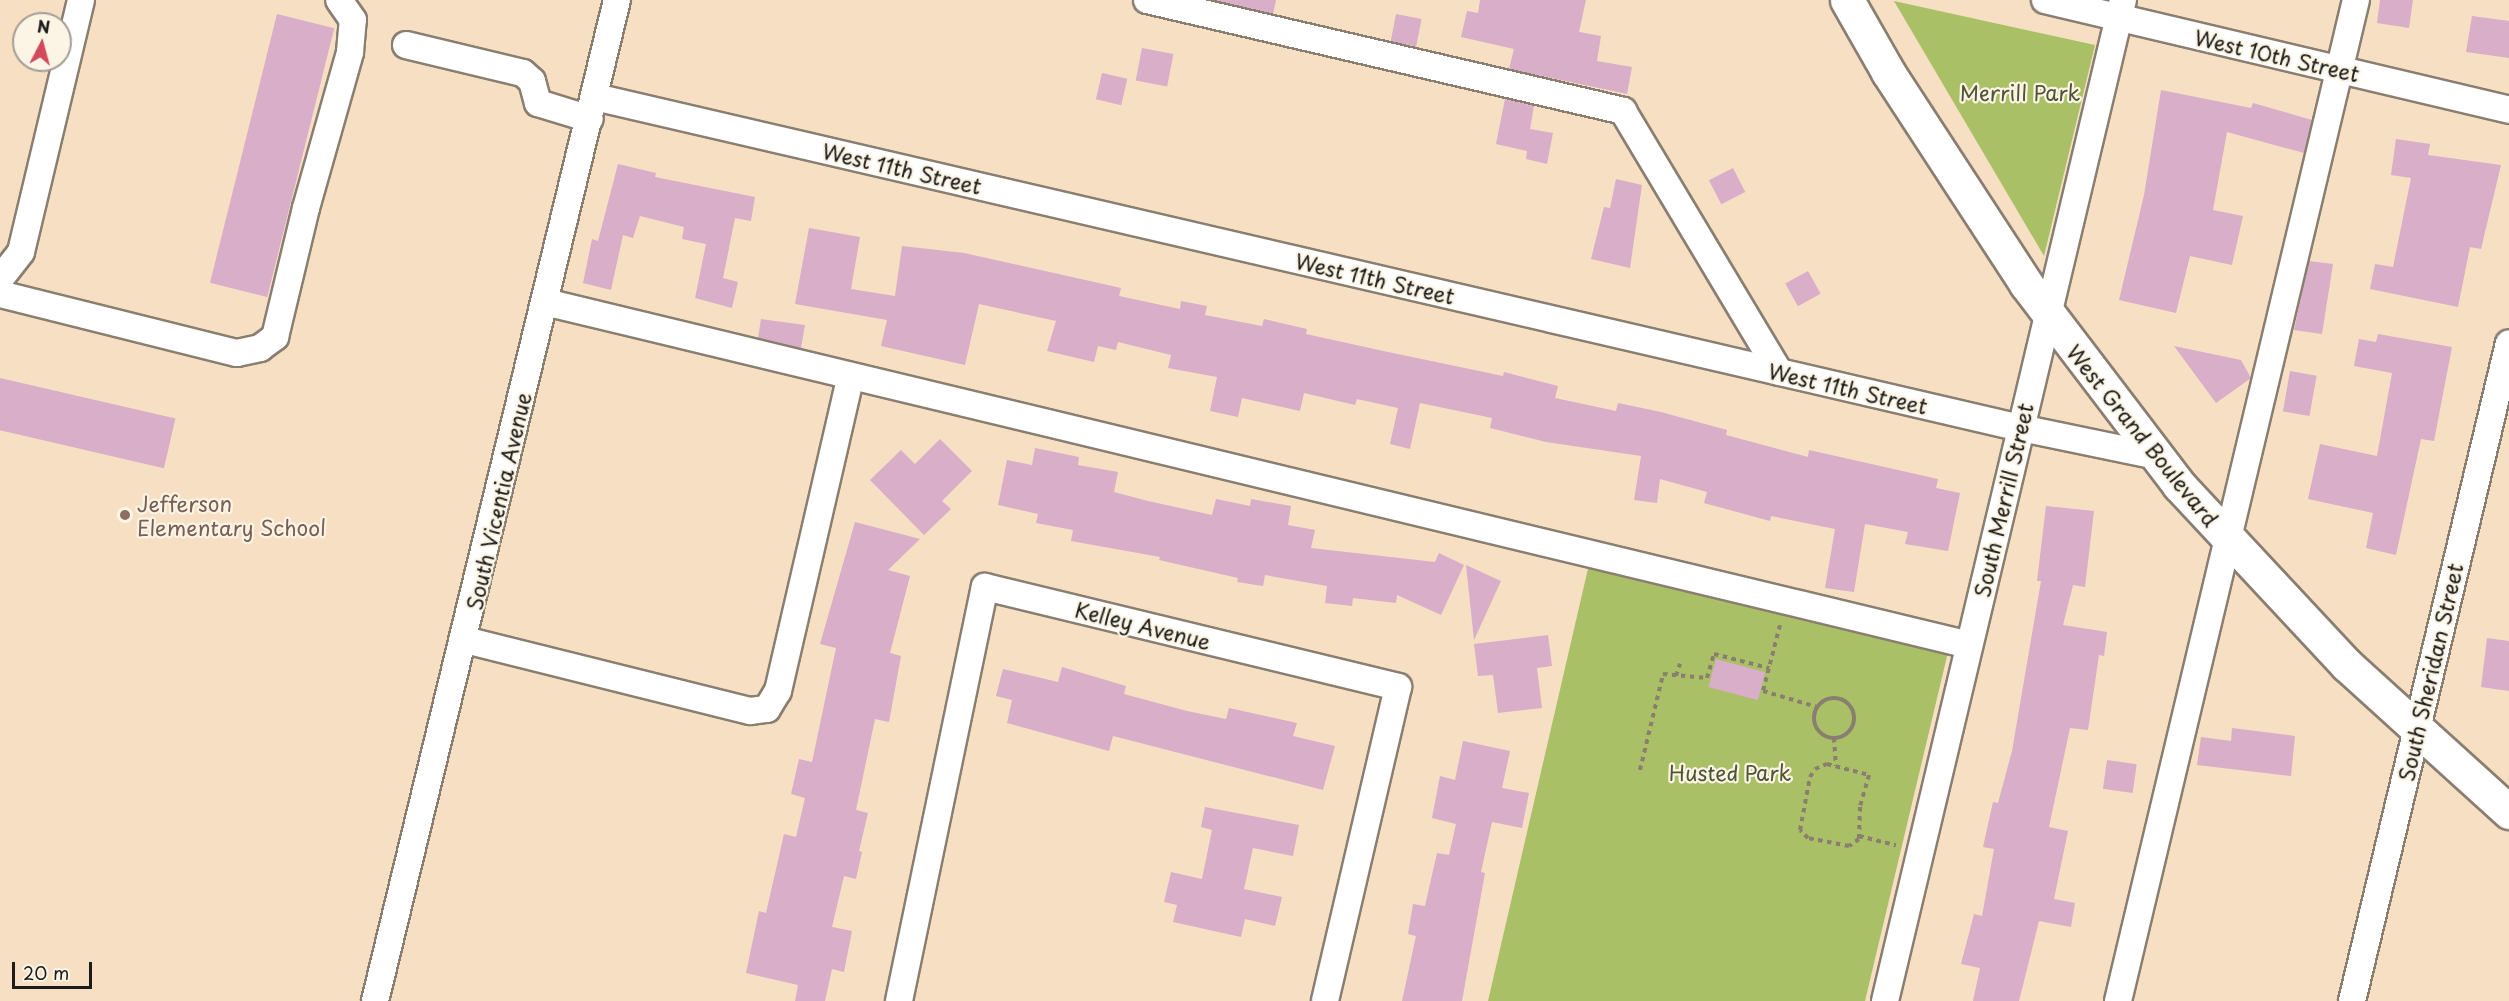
<!DOCTYPE html>
<style>
body{margin:0}
#map{position:relative;width:2509px;height:1001px;overflow:hidden;background:#f6dfc3;font-family:"Playpen Sans",sans-serif}
div>[style]{position:absolute}
.green>*{inset:0;background:#a9c066}
.building>*{inset:0;background:#d9aec9;transform-origin:0 0}
.path>*{height:4px;margin-top:-2px;transform-origin:0;background:repeating-linear-gradient(90deg,#897e70 0 4.5px,transparent 0 9px)}
.path>.ring{margin:-2px;padding:0;box-sizing:content-box;background:none;border:4px solid #897e70;border-radius:50%}
.roads{filter:drop-shadow(2px 0 #897e70) drop-shadow(-2px 0 #897e70) drop-shadow(0 2px #897e70) drop-shadow(0 -2px #897e70)}
.minor>*{height:26px;margin:-13px;padding:0 13px;transform-origin:13px;border-radius:13px;background:#fff}
.major>*{height:33px;margin:-16.5px;padding:0 16.5px;transform-origin:16.5px;border-radius:16.5px;background:#fff}
.dots>*{width:16px;height:16px;translate:-50% -50%;box-sizing:border-box;border:3px solid #fcf5e5;border-radius:50%}
span{translate:-50% -50%;white-space:nowrap;text-align:center;line-height:1.15;-webkit-text-stroke:4.5px #fcf5e5;paint-order:stroke}
.street-label{font-size:21px;color:#1c1c1c}
.park-label{font-size:21px;color:#4d5536}
.education-label{font-size:21px;color:#785e54}
.left{translate:0 -50%;text-align:left}
.north{position:absolute;left:12px;top:12px;width:60px;height:60px;box-sizing:border-box;background:#fcf5e5;border:2px solid #a29e95;border-radius:50%;rotate:6deg;font-size:16px;font-weight:700;line-height:24px;text-align:center;color:#1c1c1c}
.north::after{content:'';display:block;margin:auto;width:21px;height:27px;background:#d1495b;clip-path:polygon(50% 0,100% 100%,50% 72%,0 100%)}
.scale{position:absolute;left:12px;top:962px;width:80px;height:27px;box-sizing:border-box;border:3px solid #1c1c1c;border-top:0;padding-left:8px;font-size:18px;line-height:21px;white-space:nowrap;color:#1c1c1c;-webkit-text-stroke:4px #fcf5e5;paint-order:stroke}
</style>
<div id="map">
<div class="green">
<div style="clip-path:polygon(1894px 1px,2095px 45px,2044px 256px)"></div>
<div style="clip-path:polygon(1593px 547px,1953px 631px,1865px 1001px,1488px 1001px)"></div>
</div>
<div class="building">
<div style="clip-path:polygon(1213px 0,1276px 0,1273px 14px)"></div>
<div style="clip-path:polygon(1480px 0,1586px 0,1579px 32px,1601px 36px,1597px 61px,1632px 67px,1627px 94px,1509px 69px,1514px 49px,1461px 37px,1467px 11px,1478px 13px)"></div>
<div style="clip-path:polygon(2380px 0,2413px 0,2409px 28px,2377px 23px)"></div>
<div style="left:277px;top:14px;width:59px;height:277px;rotate:14deg"></div>
<div style="left:1396px;top:14px;width:26px;height:28px;rotate:11deg"></div>
<div style="clip-path:polygon(2472px 16px,2509px 21px,2509px 58px,2466px 52px)"></div>
<div style="left:1142px;top:48px;width:32px;height:33px;rotate:11deg"></div>
<div style="left:1102px;top:73px;width:26px;height:27px;rotate:13deg"></div>
<div style="clip-path:polygon(2161px 90px,2251px 108px,2253px 103px,2312px 120px,2304px 153px,2227px 132px,2213px 210px,2243px 216px,2232px 265px,2190px 256px,2176px 313px,2119px 300px,2144px 195px)"></div>
<div style="clip-path:polygon(1505px 99px,1534px 106px,1530px 129px,1553px 133px,1547px 164px,1526px 159px,1527px 151px,1496px 144px)"></div>
<div style="clip-path:polygon(2396px 139px,2430px 144px,2428px 155px,2501px 165px,2481px 249px,2470px 247px,2458px 307px,2370px 289px,2375px 264px,2393px 267px,2411px 178px,2391px 175px)"></div>
<div style="clip-path:polygon(618px 164px,656px 173px,655px 177px,755px 197px,751px 221px,735px 218px,723px 278px,738px 282px,732px 308px,695px 298px,706px 244px,682px 239px,684px 227px,640px 216px,633px 238px,623px 235px,611px 290px,583px 283px,592px 239px,598px 241px)"></div>
<div style="left:1733px;top:168px;width:27px;height:27px;rotate:63deg"></div>
<div style="clip-path:polygon(1616px 179px,1642px 185px,1630px 268px,1591px 259px,1604px 207px,1610px 208px)"></div>
<div style="clip-path:polygon(809px 228px,860px 237px,851px 289px,895px 296px,902px 246px,964px 253px,1121px 288px,1119px 296px,1180px 309px,1181px 301px,1207px 306px,1205px 315px,1262px 326px,1264px 319px,1307px 329px,1306px 334px,1388px 352px,1503px 376px,1504px 372px,1558px 386px,1555px 398px,1616px 411px,1618px 403px,1661px 412px,1727px 430px,1726px 435px,1808px 457px,1809px 450px,1938px 479px,1936px 488px,1960px 493px,1948px 551px,1905px 544px,1908px 532px,1865px 524px,1854px 592px,1825px 588px,1835px 529px,1771px 516px,1770px 521px,1704px 503px,1707px 492px,1660px 479px,1657px 503px,1634px 500px,1641px 456px,1546px 442px,1490px 428px,1492px 418px,1420px 403px,1410px 449px,1390px 444px,1398px 408px,1357px 399px,1355px 405px,1304px 393px,1300px 411px,1242px 398px,1238px 417px,1210px 411px,1217px 377px,1168px 368px,1171px 355px,1118px 342px,1116px 350px,1098px 346px,1094px 362px,1047px 351px,1056px 321px,979px 304px,965px 365px,881px 346px,887px 320px,795px 304px)"></div>
<div style="clip-path:polygon(2309px 261px,2333px 264px,2322px 334px,2294px 330px)"></div>
<div style="left:1808px;top:271px;width:26px;height:26px;rotate:61deg"></div>
<div style="clip-path:polygon(761px 319px,805px 325px,801px 348px,758px 338px)"></div>
<div style="clip-path:polygon(2378px 334px,2452px 347px,2434px 441px,2421px 439px,2396px 555px,2366px 548px,2373px 513px,2308px 499px,2320px 444px,2377px 456px,2392px 373px,2354px 366px,2359px 339px,2376px 342px)"></div>
<div style="clip-path:polygon(2174px 346px,2241px 360px,2251px 378px,2216px 403px)"></div>
<div style="left:2290px;top:371px;width:27px;height:41px;rotate:10deg"></div>
<div style="left:0;top:378px;width:180px;height:51px;rotate:13deg"></div>
<div style="clip-path:polygon(940px 439px,972px 471px,942px 501px,951px 509px,924px 535px,870px 480px,901px 450px,915px 464px)"></div>
<div style="clip-path:polygon(1035px 448px,1079px 457px,1078px 465px,1118px 472px,1114px 492px,1148px 501px,1212px 515px,1216px 499px,1250px 506px,1251px 499px,1291px 506px,1288px 525px,1315px 530px,1311px 548px,1435px 562px,1439px 553px,1464px 565px,1441px 615px,1397px 595px,1396px 603px,1353px 598px,1352px 606px,1325px 603px,1327px 586px,1265px 575px,1263px 586px,1237px 582px,1238px 578px,1159px 560px,1160px 557px,1071px 541px,1073px 530px,1036px 523px,1038px 514px,998px 505px,1007px 460px,1032px 465px)"></div>
<div style="clip-path:polygon(2046px 506px,2094px 511px,2085px 587px,2073px 585px,2063px 625px,2107px 632px,2104px 656px,2099px 655px,2088px 730px,2070px 728px,2049px 827px,2068px 831px,2054px 899px,2075px 903px,2071px 927px,2039px 921px,2019px 1001px,1973px 1001px,1980px 968px,1961px 964px,1974px 914px,1982px 916px,1994px 849px,1983px 847px,1993px 802px,1998px 803px,2012px 751px,2041px 581px,2037px 581px)"></div>
<div style="clip-path:polygon(855px 522px,920px 539px,888px 570px,910px 576px,890px 653px,901px 656px,889px 722px,875px 719px,856px 810px,868px 813px,859px 851px,862px 852px,856px 879px,844px 876px,832px 927px,852px 931px,844px 972px,832px 969px,825px 1001px,795px 1001px,798px 985px,746px 973px,759px 911px,766px 913px,784px 834px,796px 837px,805px 798px,791px 794px,799px 759px,812px 762px,836px 648px,820px 644px)"></div>
<div style="clip-path:polygon(1466px 565px,1501px 581px,1474px 640px)"></div>
<div style="clip-path:polygon(1548px 635px,1552px 666px,1537px 668px,1542px 708px,1498px 713px,1493px 675px,1478px 676px,1474px 644px)"></div>
<div style="clip-path:polygon(2487px 638px,2509px 641px,2509px 691px,2481px 687px)"></div>
<div style="left:1716px;top:659px;width:51px;height:29px;rotate:15deg"></div>
<div style="clip-path:polygon(1062px 667px,1126px 686px,1124px 694px,1187px 711px,1226px 719px,1229px 708px,1297px 723px,1293px 736px,1335px 746px,1323px 790px,1113px 736px,1109px 751px,1007px 723px,1012px 700px,996px 696px,1003px 669px,1058px 682px)"></div>
<div style="clip-path:polygon(2232px 728px,2295px 736px,2291px 776px,2197px 765px,2201px 737px,2231px 741px)"></div>
<div style="clip-path:polygon(1463px 741px,1510px 751px,1502px 788px,1529px 793px,1522px 828px,1492px 822px,1481px 872px,1485px 873px,1462px 1001px,1402px 1001px,1416px 936px,1408px 934px,1413px 904px,1425px 906px,1437px 853px,1449px 855px,1456px 824px,1432px 818px,1440px 776px,1455px 780px)"></div>
<div style="left:2107px;top:760px;width:30px;height:29px;rotate:8deg"></div>
<div style="clip-path:polygon(1205px 807px,1299px 825px,1293px 856px,1253px 848px,1244px 889px,1282px 897px,1275px 926px,1245px 919px,1241px 937px,1173px 922px,1177px 905px,1164px 902px,1171px 872px,1202px 879px,1212px 830px,1201px 827px)"></div>
</div>
<div class="path">
<div style="left:1780px;top:625px;width:68px;rotate:104.4deg"></div>
<div style="left:1763px;top:691px;width:56px;rotate:16.5deg"></div>
<div style="left:1676px;top:676px;width:13px;rotate:-72deg"></div>
<div class="ring" style="left:1814px;top:698px;width:36px;height:36px"></div>
<div style="left:1834px;top:738px;width:28px;rotate:86deg"></div>
<div style="left:1827px;top:764px;width:43px;rotate:14.7deg"></div>
<div style="left:1869px;top:775px;width:33px;rotate:106deg"></div>
<div style="left:1860px;top:807px;width:32px;rotate:92deg"></div>
<div style="left:1859px;top:839px;width:12px;rotate:145deg"></div>
<div style="left:1849px;top:846px;width:42px;rotate:-169deg"></div>
<div style="left:1808px;top:838px;width:11px;rotate:-135deg"></div>
<div style="left:1800px;top:830px;width:54px;rotate:-79.3deg"></div>
<div style="left:1810px;top:777px;width:9px;rotate:-58deg"></div>
<div style="left:1815px;top:769px;width:13px;rotate:-23deg"></div>
<div style="left:1640px;top:770px;width:99px;rotate:-76.5deg"></div>
<div style="left:1663px;top:674px;width:44px;rotate:5.2deg"></div>
<div style="left:1707px;top:678px;width:25px;rotate:-74deg"></div>
<div style="left:1714px;top:654px;width:57px;rotate:14.3deg"></div>
<div style="left:1859px;top:836px;width:38px;rotate:14deg"></div>
</div>
<div class="roads">
<div class="minor">
<div style="left:1147px;top:0;width:489px;rotate:13.1deg"></div>
<div style="left:1623px;top:111px;width:304px;rotate:59.1deg"></div>
<div style="left:2045px;top:0;width:477px;rotate:13.3deg"></div>
<div style="left:406px;top:45px;width:120px;rotate:13.5deg"></div>
<div style="left:523px;top:73px;width:12px;rotate:42deg"></div>
<div style="left:532px;top:81px;width:23px;rotate:75deg"></div>
<div style="left:538px;top:103px;width:54px;rotate:17.1deg"></div>
<div style="left:595px;top:97px;width:1464px;rotate:13.07deg"></div>
<div style="left:2021px;top:428px;width:138px;rotate:11.7deg"></div>
<div style="left:0;top:279px;width:34px;rotate:-52deg"></div>
<div style="left:21px;top:252px;width:259px;rotate:-76.6deg"></div>
<div style="left:0;top:294px;width:244px;rotate:14deg"></div>
<div style="left:237px;top:353px;width:24px;rotate:-12deg"></div>
<div style="left:260px;top:348px;width:19px;rotate:-36deg"></div>
<div style="left:275px;top:337px;width:133px;rotate:-76.5deg"></div>
<div style="left:306px;top:208px;width:162px;rotate:-74.2deg"></div>
<div style="left:350px;top:52px;width:32px;rotate:-85deg"></div>
<div style="left:353px;top:20px;width:24px;rotate:-125deg"></div>
<div style="left:545px;top:302px;width:1465px;rotate:13.54deg"></div>
<div style="left:465px;top:640px;width:294px;rotate:14deg"></div>
<div style="left:750px;top:711px;width:17px;rotate:-7deg"></div>
<div style="left:767px;top:709px;width:21px;rotate:-59deg"></div>
<div style="left:778px;top:691px;width:323px;rotate:-77deg"></div>
<div style="left:375px;top:1001px;width:1030px;rotate:-76.41deg"></div>
<div style="left:899px;top:1001px;width:423px;rotate:-78.3deg"></div>
<div style="left:985px;top:587px;width:425px;rotate:13.6deg"></div>
<div style="left:1398px;top:687px;width:322px;rotate:103.1deg"></div>
<div style="left:1885px;top:1001px;width:1029px;rotate:-76.63deg"></div>
<div style="left:2118px;top:1001px;width:1029px;rotate:-76.63deg"></div>
<div style="left:2352px;top:1001px;width:676px;rotate:-76.58deg"></div>
</div>
<div class="major">
<div style="left:1847px;top:0;width:83px;rotate:60.3deg"></div>
<div style="left:1888px;top:72px;width:253px;rotate:56.9deg"></div>
<div style="left:2026px;top:284px;width:253px;rotate:52.7deg"></div>
<div style="left:2179px;top:485px;width:246px;rotate:47deg"></div>
<div style="left:2347px;top:665px;width:219px;rotate:42.2deg"></div>
</div>
</div>
<div class="dots">
<div style="left:125px;top:515px;background:#8d6e63"></div>
</div>
<div class="street-label">
<span style="left:2277px;top:55px;rotate:13deg">West 10th Street</span>
<span style="left:902px;top:168px;rotate:13deg">West 11th Street</span>
<span style="left:1375px;top:278px;rotate:13deg">West 11th Street</span>
<span style="left:1848px;top:388px;rotate:13deg">West 11th Street</span>
<span style="left:2143px;top:435px;rotate:51deg">West Grand Boulevard</span>
<span style="left:2003px;top:500px;rotate:-77deg">South Merrill Street</span>
<span style="left:498px;top:501px;rotate:-77deg">South Vicentia Avenue</span>
<span style="left:1143px;top:625px;rotate:14deg">Kelley Avenue</span>
<span style="left:2430px;top:672px;rotate:-77deg">South Sheridan Street</span>
</div>
<div class="park-label">
<span style="left:2020px;top:92px">Merrill Park</span>
<span style="left:1730px;top:772px">Husted Park</span>
</div>
<div class="education-label">
<span class="left" style="left:137px;top:515px">Jefferson<br>Elementary School</span>
</div>
<div class="north">N</div>
<div class="scale">20 m</div>
</div>
